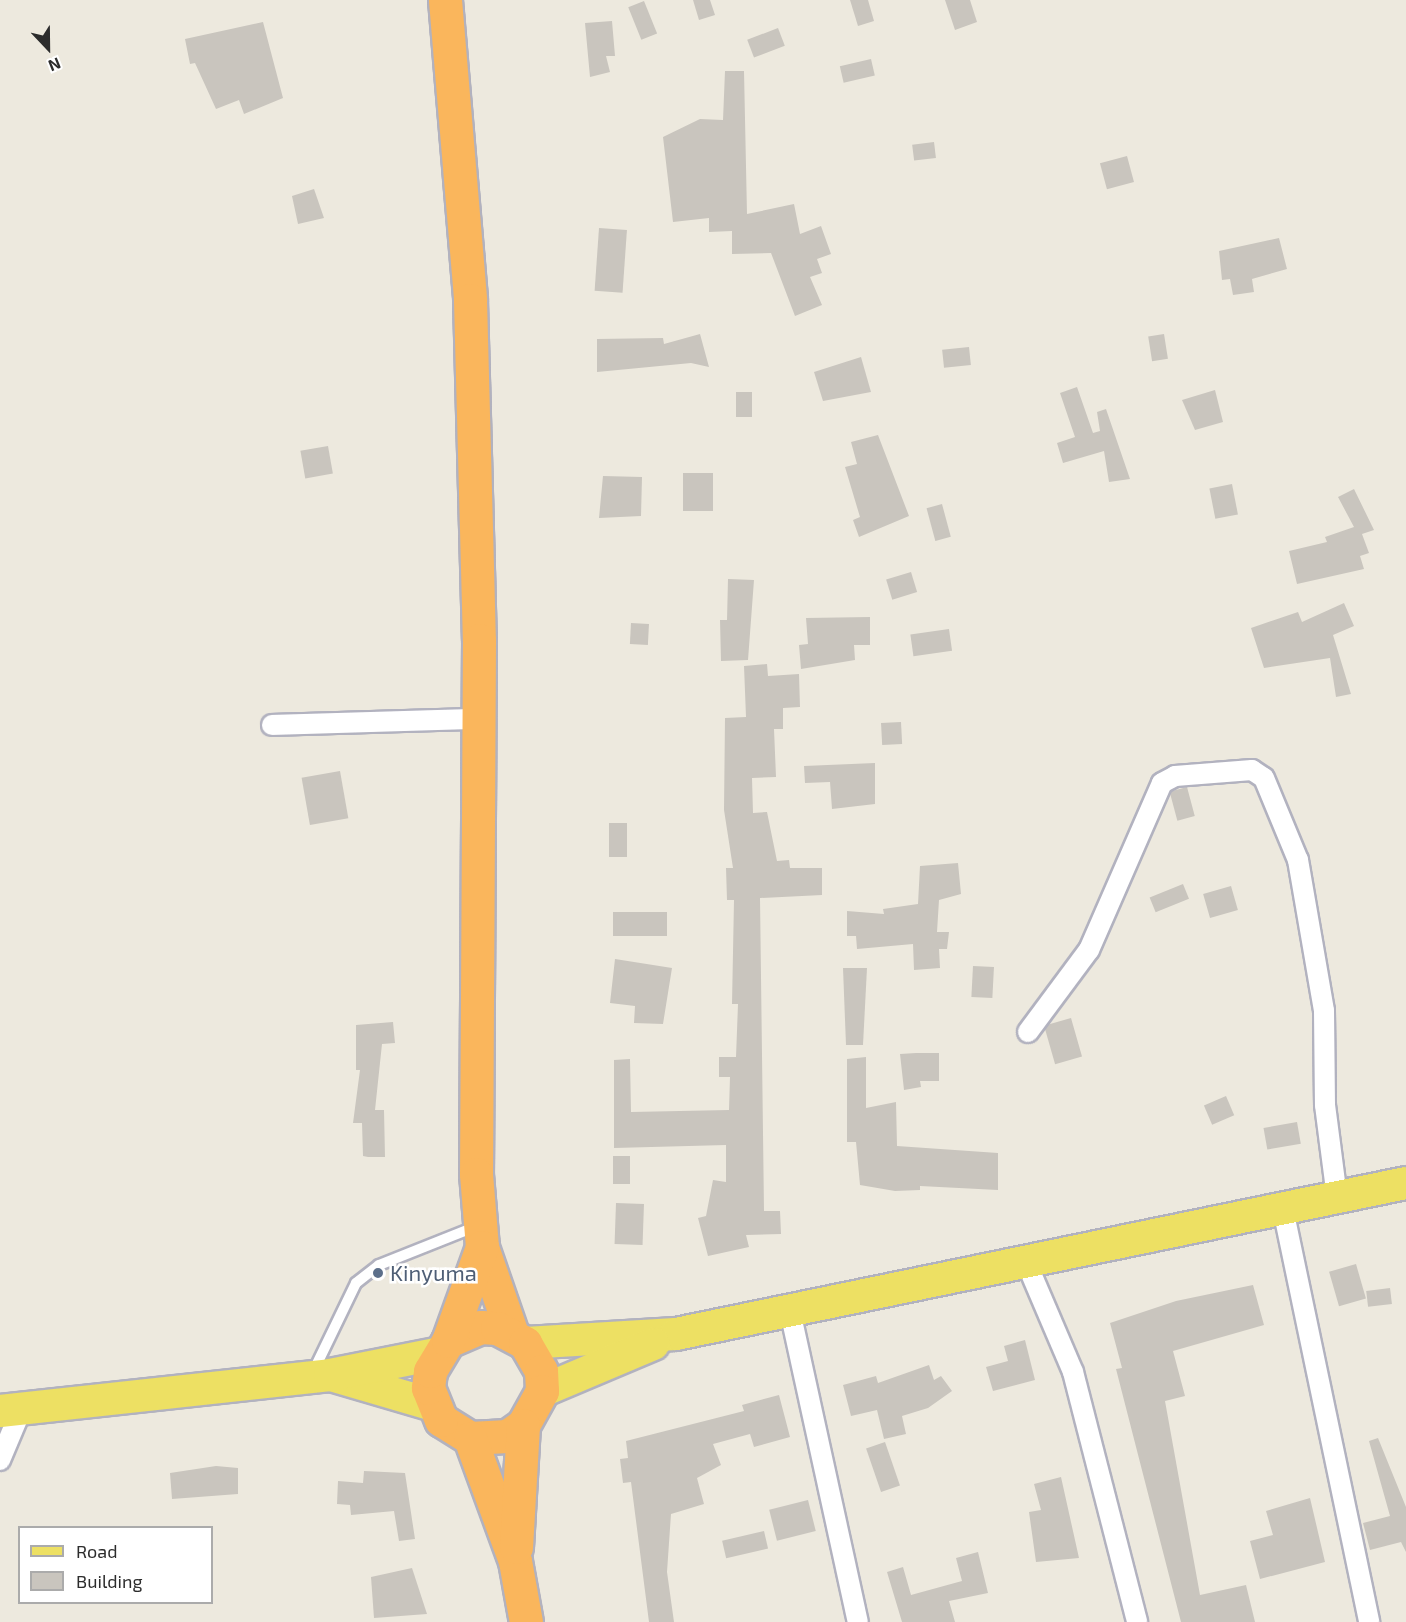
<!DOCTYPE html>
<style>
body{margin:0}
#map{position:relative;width:1406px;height:1622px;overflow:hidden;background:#ede9de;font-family:"Exo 2",sans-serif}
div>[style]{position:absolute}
.building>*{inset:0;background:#c9c5be;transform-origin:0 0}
.roads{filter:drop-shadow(2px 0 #b2b2bf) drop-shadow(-2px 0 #b2b2bf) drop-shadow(0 2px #b2b2bf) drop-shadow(0 -2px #b2b2bf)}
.lane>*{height:10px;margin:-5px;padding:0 5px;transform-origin:5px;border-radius:5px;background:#fff}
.street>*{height:20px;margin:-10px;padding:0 10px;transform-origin:10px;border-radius:10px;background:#fff}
.primary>*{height:32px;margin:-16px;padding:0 16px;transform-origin:16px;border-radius:16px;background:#ede063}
.highway>*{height:33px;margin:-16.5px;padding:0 16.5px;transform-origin:16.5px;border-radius:16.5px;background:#fab65c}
.dots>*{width:16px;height:16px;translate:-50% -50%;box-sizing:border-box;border:3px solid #fff;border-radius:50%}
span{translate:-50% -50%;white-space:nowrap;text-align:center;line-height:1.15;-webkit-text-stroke:5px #fff;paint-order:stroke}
.service-label{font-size:22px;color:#4e5e75}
.left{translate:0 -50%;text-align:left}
.legend{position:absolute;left:18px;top:1526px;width:195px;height:78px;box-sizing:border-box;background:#fff;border:2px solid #ababab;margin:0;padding:8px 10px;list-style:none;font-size:18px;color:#2c2c2c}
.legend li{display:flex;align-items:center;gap:12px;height:30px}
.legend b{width:30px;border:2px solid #ababab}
.north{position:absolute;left:18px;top:18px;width:60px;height:60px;-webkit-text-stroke:4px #fff;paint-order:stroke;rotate:158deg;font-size:16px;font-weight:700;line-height:24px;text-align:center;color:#2c2c2c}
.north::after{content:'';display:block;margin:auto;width:21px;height:27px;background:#2c2c2c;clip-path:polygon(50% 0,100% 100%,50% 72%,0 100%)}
</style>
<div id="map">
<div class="building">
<div style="clip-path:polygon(693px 0,710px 0,715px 15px,699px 20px)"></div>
<div style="clip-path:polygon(850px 0,868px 0,874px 21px,858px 26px)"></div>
<div style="clip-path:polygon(945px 0,970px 0,977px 22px,955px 30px)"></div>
<div style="left:644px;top:1px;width:35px;height:17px;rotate:68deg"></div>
<div style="clip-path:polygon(612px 21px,615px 56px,606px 56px,610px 72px,590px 77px,585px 23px)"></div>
<div style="clip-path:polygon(263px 22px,283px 98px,244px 114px,239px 100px,216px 109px,195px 63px,190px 64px,185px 39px)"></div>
<div style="left:778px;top:28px;width:19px;height:33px;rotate:69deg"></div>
<div style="left:871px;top:59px;width:17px;height:32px;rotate:77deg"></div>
<div style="clip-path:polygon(725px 71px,744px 71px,747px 214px,794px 204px,800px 234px,821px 226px,831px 254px,817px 259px,822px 273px,810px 277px,822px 305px,795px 316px,771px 253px,732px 254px,732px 231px,709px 232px,709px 218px,673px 222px,663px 137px,700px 119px,723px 120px)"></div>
<div style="left:934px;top:142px;width:16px;height:22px;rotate:83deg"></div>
<div style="left:1127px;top:156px;width:27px;height:28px;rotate:75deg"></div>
<div style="clip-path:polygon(314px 189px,324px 218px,298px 224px,292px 196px)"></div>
<div style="left:599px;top:228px;width:28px;height:63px;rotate:4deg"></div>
<div style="clip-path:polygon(1279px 238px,1287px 269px,1252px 279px,1254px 292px,1233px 295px,1230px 279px,1222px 280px,1219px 251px)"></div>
<div style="clip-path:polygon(700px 334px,709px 367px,691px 363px,597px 372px,597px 339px,663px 338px,664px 344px)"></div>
<div style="left:1164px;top:334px;width:25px;height:16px;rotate:81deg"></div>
<div style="left:969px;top:347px;width:18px;height:27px;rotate:84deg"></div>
<div style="clip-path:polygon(861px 357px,871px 392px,823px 401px,814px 372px)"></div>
<div style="clip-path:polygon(1077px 387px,1093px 433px,1100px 431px,1097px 412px,1106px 409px,1130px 479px,1109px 482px,1104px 451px,1063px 463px,1057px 443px,1075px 437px,1060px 393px)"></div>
<div style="clip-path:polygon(1215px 390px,1223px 422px,1195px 430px,1182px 400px)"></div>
<div style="left:736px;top:392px;width:16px;height:25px"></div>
<div style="clip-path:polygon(878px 435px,909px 516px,859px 537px,853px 520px,860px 517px,845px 467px,857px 464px,851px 442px)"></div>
<div style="left:328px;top:446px;width:28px;height:28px;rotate:80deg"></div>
<div style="left:683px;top:473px;width:30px;height:38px"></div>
<div style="clip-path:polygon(603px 476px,642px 477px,641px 516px,599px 518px)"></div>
<div style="left:1232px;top:484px;width:31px;height:23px;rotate:79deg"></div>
<div style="clip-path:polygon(1354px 489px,1374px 530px,1362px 534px,1369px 553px,1360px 556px,1364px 569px,1297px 584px,1289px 551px,1327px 542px,1325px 537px,1354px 527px,1338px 497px)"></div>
<div style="left:942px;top:504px;width:34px;height:16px;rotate:75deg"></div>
<div style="left:911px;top:572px;width:21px;height:26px;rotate:73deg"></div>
<div style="clip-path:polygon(728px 579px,754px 580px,748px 660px,721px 661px,720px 620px,727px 620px)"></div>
<div style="clip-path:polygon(1344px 603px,1354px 626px,1333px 635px,1351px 694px,1336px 697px,1330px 658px,1264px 668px,1251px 628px,1298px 612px,1302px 622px)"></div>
<div style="clip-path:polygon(870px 617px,870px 645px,854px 645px,855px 660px,801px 669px,799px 645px,808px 644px,806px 618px)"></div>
<div style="left:631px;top:623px;width:18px;height:21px;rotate:3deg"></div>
<div style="left:949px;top:629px;width:22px;height:39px;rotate:82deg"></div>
<div style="clip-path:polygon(767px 664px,768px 676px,799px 674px,800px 707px,783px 708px,783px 729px,774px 729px,776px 777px,752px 778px,753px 813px,767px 812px,777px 861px,789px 860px,790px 868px,822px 868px,822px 895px,760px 898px,764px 1211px,780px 1211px,781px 1234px,746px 1235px,749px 1247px,708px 1256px,698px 1218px,706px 1216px,713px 1180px,726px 1182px,726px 1145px,614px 1148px,614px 1060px,630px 1059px,631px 1112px,729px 1110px,730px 1077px,719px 1077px,719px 1057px,736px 1057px,738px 1004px,732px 1004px,734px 900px,727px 900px,726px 868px,733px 868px,724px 810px,725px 718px,746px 717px,744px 666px)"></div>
<div style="left:901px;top:722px;width:22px;height:20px;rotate:87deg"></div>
<div style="clip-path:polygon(875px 763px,875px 804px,832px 809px,830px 782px,805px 783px,804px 766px)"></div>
<div style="left:340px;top:771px;width:48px;height:39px;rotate:80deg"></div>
<div style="left:1187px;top:787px;width:30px;height:18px;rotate:75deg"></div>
<div style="left:609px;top:823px;width:18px;height:34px"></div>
<div style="clip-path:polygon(958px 863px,961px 894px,939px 900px,937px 932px,949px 932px,947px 949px,939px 949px,940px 968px,914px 970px,913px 944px,857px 949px,856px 936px,847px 936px,847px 911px,884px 914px,883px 909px,918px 904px,920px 866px)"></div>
<div style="left:1183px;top:884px;width:16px;height:36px;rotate:68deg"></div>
<div style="left:1231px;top:886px;width:25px;height:29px;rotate:74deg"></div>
<div style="left:667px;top:912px;width:24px;height:54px;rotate:90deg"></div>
<div style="clip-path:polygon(615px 959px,672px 968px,663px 1024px,634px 1023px,635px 1006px,610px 1003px)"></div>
<div style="left:973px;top:966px;width:21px;height:31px;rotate:3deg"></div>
<div style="clip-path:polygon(843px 968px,867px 968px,863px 1045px,846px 1045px)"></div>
<div style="left:1071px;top:1018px;width:40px;height:28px;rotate:74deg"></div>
<div style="clip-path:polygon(393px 1022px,395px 1043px,382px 1044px,375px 1110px,384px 1110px,385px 1157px,368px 1157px,363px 1156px,362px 1123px,353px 1123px,360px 1070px,356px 1070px,356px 1025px)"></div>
<div style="clip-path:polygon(916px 1053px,939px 1053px,939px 1081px,920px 1081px,921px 1087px,904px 1090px,900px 1054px)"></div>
<div style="clip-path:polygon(866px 1057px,866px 1108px,896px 1102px,897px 1146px,998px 1153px,998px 1190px,920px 1186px,920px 1190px,895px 1191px,860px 1185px,856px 1142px,847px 1142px,847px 1059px)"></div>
<div style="left:1226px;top:1096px;width:21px;height:24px;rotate:67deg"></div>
<div style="left:1297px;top:1122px;width:22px;height:34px;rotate:80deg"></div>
<div style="left:613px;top:1156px;width:17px;height:28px"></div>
<div style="left:616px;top:1203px;width:28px;height:41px;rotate:2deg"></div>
<div style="left:1356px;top:1264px;width:36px;height:28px;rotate:74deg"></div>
<div style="clip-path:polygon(1253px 1285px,1264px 1325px,1173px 1351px,1185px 1396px,1165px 1401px,1200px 1595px,1246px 1585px,1255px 1622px,1181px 1622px,1116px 1369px,1122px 1368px,1110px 1323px,1176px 1301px)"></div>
<div style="left:1390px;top:1288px;width:16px;height:24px;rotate:83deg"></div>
<div style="clip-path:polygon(1025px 1340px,1035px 1380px,993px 1391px,986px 1367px,1008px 1361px,1004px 1346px)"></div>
<div style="clip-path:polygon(929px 1365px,934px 1380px,941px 1376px,952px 1391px,928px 1408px,902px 1416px,906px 1434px,884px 1439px,877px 1410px,851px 1416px,843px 1385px,876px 1376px,878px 1383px)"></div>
<div style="clip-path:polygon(779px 1395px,790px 1437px,754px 1447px,750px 1434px,713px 1444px,721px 1465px,697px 1478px,704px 1504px,671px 1514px,667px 1572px,674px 1622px,649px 1622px,631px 1482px,623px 1483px,620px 1459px,628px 1458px,626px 1441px,744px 1411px,742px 1405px)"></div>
<div style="clip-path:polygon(1378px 1438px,1406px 1507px,1406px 1552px,1401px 1542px,1370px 1550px,1363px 1523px,1390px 1516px,1369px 1441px)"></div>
<div style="left:885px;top:1442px;width:46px;height:20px;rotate:71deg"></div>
<div style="clip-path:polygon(216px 1466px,238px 1468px,238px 1494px,172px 1499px,170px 1473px)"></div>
<div style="clip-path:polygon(364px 1471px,405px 1473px,415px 1539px,399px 1541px,394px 1511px,351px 1515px,350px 1505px,337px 1504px,338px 1481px,363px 1483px)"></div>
<div style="clip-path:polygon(1061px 1477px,1079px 1558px,1036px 1562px,1029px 1512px,1041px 1510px,1034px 1484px)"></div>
<div style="clip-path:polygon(1310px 1498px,1325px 1562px,1260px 1579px,1250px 1541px,1273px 1535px,1266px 1511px)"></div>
<div style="left:808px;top:1500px;width:32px;height:40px;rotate:76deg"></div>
<div style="left:764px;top:1531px;width:18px;height:43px;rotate:77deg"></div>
<div style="clip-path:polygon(978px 1552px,988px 1593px,949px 1601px,955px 1622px,902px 1622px,887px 1572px,903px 1567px,911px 1595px,962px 1581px,956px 1558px)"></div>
<div style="clip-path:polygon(412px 1568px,427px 1614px,374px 1618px,371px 1577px)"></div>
</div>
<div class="roads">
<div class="lane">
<div style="left:313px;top:1372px;width:99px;rotate:-64.2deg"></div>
<div style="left:356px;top:1283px;width:29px;rotate:-38deg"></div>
<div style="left:379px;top:1265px;width:105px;rotate:-21.7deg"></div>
</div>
<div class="street">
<div style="left:272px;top:725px;width:206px;rotate:-1.7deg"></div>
<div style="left:1028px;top:1032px;width:102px;rotate:-53.4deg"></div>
<div style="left:1089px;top:950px;width:182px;rotate:-66.4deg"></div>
<div style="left:1162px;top:783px;width:15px;rotate:-28deg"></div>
<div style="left:1175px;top:776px;width:77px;rotate:-4.5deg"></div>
<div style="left:1252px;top:770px;width:14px;rotate:34deg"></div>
<div style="left:1264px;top:778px;width:89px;rotate:67.5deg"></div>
<div style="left:1298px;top:860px;width:153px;rotate:80.2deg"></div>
<div style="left:1324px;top:1011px;width:94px;rotate:89.4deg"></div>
<div style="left:1325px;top:1105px;width:94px;rotate:82.6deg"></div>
<div style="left:1283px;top:1209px;width:422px;rotate:78.2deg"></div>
<div style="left:1027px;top:1264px;width:117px;rotate:66.9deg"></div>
<div style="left:1073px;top:1372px;width:258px;rotate:75.6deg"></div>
<div style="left:790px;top:1311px;width:318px;rotate:77.7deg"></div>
<div style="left:0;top:1460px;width:54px;rotate:-67.2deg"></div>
</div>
<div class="primary">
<div style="left:525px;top:1343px;width:151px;rotate:-3.4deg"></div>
<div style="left:676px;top:1334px;width:745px;rotate:-11.69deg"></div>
<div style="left:334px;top:1376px;width:103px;rotate:16.3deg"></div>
<div style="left:542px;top:1391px;width:121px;rotate:-22.9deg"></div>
<div style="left:0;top:1411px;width:332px;rotate:-6.2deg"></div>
<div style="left:330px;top:1375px;width:108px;rotate:-11.2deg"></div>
</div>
<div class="highway">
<div style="left:445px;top:0;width:301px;rotate:85.2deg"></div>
<div style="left:470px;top:300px;width:340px;rotate:88.5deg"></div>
<div style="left:479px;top:640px;width:534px;rotate:90.32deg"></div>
<div style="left:476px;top:1174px;width:73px;rotate:85.3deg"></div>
<div style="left:482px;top:1247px;width:92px;rotate:71deg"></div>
<div style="left:448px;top:1341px;width:36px;rotate:-23deg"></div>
<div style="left:481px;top:1327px;width:16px;rotate:4deg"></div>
<div style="left:497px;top:1328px;width:32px;rotate:28deg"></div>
<div style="left:525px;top:1343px;width:32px;rotate:60deg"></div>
<div style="left:541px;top:1371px;width:20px;rotate:87deg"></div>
<div style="left:542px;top:1391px;width:39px;rotate:119deg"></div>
<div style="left:523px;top:1425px;width:19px;rotate:145deg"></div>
<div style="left:507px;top:1436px;width:37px;rotate:177deg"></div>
<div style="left:470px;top:1438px;width:34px;rotate:-148deg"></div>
<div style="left:441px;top:1420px;width:35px;rotate:-112deg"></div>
<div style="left:428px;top:1388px;width:17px;rotate:-83deg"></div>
<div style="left:430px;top:1371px;width:35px;rotate:-59deg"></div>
<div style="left:448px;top:1341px;width:100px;rotate:-70.1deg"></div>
<div style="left:470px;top:1438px;width:131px;rotate:69.9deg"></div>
<div style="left:515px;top:1561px;width:62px;rotate:79.8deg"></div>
<div style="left:516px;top:1547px;width:122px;rotate:-86.7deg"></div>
</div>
</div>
<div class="dots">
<div style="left:378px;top:1273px;background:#5c6f8a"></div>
</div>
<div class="service-label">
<span class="left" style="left:390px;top:1273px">Kinyuma</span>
</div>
<ul class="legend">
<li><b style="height:8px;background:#ede063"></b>Road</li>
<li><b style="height:16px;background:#c9c5be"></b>Building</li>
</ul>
<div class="north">N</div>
</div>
